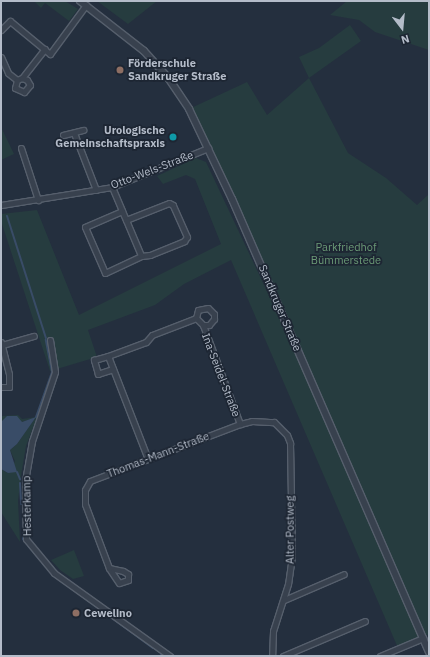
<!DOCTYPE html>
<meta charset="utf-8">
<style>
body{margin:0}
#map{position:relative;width:430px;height:657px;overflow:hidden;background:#242f3e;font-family:"IBM Plex Sans",sans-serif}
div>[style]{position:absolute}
.green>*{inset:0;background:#263c3f}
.water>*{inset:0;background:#394c67}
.stream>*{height:2px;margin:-1px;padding:0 1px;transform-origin:1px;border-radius:1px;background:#394c67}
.roads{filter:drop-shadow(1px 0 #565f6c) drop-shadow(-1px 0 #565f6c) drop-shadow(0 1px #565f6c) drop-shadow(0 -1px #565f6c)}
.minor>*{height:5px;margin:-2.5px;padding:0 2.5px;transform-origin:2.5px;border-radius:2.5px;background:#38414e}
.tertiary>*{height:6px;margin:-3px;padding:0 3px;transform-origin:3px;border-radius:3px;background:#38414e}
.dots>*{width:11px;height:11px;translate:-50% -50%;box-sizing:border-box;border:2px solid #1d2633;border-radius:50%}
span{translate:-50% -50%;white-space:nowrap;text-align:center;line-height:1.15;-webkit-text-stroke:3.5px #1d2633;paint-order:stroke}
.poi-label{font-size:11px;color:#b4bcc9;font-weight:700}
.left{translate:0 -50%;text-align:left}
.right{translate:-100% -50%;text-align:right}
.street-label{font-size:11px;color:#b4bcc9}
.park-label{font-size:11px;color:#6b9a76}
.frame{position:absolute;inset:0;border:2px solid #b4bcc9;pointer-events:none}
.north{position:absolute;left:382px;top:8px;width:40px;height:40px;-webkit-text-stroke:3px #1d2633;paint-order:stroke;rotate:164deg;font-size:11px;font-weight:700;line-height:16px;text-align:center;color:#b4bcc9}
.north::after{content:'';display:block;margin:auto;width:14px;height:18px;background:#b4bcc9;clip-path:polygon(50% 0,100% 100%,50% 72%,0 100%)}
</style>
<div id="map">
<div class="green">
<div style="clip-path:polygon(34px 1px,65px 1px,78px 9px,69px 21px,45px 3px,41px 8px)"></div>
<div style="clip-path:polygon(97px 1px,157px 1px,128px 24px)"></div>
<div style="clip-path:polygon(347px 1px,429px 1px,429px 50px,375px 32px,359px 20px,330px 15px)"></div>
<div style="clip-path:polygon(350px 25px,361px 41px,309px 78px,348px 153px,386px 178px,417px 205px,429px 194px,429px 634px,398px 648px,231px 260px,184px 284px,155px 305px,88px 330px,97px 357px,50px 371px,1px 221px,1px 214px,37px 210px,79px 315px,221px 244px,195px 179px,186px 175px,163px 184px,157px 176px,196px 158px,206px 162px,314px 391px,189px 109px,247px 82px,267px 115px,309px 78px,299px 57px,319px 48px)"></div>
<div style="clip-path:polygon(1px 127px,14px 154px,1px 160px)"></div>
<div style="clip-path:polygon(18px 415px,22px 419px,37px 417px,26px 446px,21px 476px,18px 501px,20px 542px,1px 512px,1px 469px,8px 473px,15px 461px,10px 450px,17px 444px,35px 418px,22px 422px,1px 422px,1px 416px)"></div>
<div style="clip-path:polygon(74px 550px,84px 576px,73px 579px,60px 570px,51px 560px)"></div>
</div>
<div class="water">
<div style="clip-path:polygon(7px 416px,17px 416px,22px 422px,36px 417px,17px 444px,10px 450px,17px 472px,8px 473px,1px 469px,1px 422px)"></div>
</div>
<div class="stream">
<div style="left:7px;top:216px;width:128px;rotate:72.3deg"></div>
<div style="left:36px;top:417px;width:48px;rotate:-70.4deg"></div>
<div style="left:52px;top:372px;width:33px;rotate:-101deg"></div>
<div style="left:17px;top:472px;width:8px;rotate:67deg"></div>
<div style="left:20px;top:483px;width:21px;rotate:87deg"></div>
<div style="left:23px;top:533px;width:6px;rotate:90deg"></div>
<div style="left:23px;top:539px;width:26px;rotate:51deg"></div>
<div style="left:52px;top:574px;width:125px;rotate:36.2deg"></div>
<div style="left:161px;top:654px;width:4px;rotate:27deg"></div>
</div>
<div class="roads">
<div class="minor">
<div style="left:1px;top:30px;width:13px;rotate:-45deg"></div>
<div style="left:10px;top:21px;width:52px;rotate:39.5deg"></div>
<div style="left:50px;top:54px;width:61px;rotate:-53.7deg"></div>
<div style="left:1px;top:57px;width:17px;rotate:66deg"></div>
<div style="left:8px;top:73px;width:11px;rotate:38deg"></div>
<div style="left:17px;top:80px;width:5px;rotate:-22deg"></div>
<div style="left:22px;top:78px;width:37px;rotate:-52deg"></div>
<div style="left:17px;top:80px;width:8px;rotate:104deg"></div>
<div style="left:15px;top:88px;width:10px;rotate:24deg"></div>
<div style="left:24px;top:92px;width:9px;rotate:-49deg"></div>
<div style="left:30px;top:85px;width:6px;rotate:-121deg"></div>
<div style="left:27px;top:80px;width:5px;rotate:-158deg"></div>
<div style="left:74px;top:133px;width:61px;rotate:68.9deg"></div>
<div style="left:63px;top:135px;width:21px;rotate:-14deg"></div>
<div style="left:21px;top:148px;width:55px;rotate:71.9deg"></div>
<div style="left:112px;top:187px;width:26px;rotate:67deg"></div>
<div style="left:122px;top:211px;width:40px;rotate:156.6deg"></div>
<div style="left:85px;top:227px;width:50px;rotate:66.5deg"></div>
<div style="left:105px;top:273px;width:40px;rotate:-25deg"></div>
<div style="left:141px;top:256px;width:9px;rotate:-6deg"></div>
<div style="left:150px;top:255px;width:37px;rotate:-22deg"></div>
<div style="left:184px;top:241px;width:5px;rotate:-53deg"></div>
<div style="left:187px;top:237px;width:35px;rotate:-114deg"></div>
<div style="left:173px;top:205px;width:4px;rotate:-153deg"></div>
<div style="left:169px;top:203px;width:46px;rotate:158.4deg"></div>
<div style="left:126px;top:220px;width:10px;rotate:-114deg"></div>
<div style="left:1px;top:205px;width:112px;rotate:-9.2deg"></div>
<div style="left:112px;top:187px;width:104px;rotate:-22.1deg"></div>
<div style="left:126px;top:220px;width:39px;rotate:67deg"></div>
<div style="left:203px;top:325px;width:6px"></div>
<div style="left:209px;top:325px;width:8px;rotate:-50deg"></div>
<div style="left:214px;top:319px;width:5px;rotate:-90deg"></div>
<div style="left:214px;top:314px;width:8px;rotate:-135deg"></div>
<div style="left:208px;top:308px;width:10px;rotate:169deg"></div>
<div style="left:198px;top:310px;width:8px;rotate:104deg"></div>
<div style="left:196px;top:318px;width:10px;rotate:45deg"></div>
<div style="left:203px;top:325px;width:106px;rotate:69.5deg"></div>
<div style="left:50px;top:340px;width:32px;rotate:81deg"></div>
<div style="left:55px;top:372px;width:73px;rotate:108.4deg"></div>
<div style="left:32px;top:441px;width:41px;rotate:99.9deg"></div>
<div style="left:25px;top:481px;width:58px;rotate:89deg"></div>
<div style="left:26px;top:539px;width:44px;rotate:50.5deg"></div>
<div style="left:54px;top:573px;width:143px;rotate:35.6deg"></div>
<div style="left:1px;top:342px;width:33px;rotate:76deg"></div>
<div style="left:9px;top:374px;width:13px;rotate:90deg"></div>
<div style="left:9px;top:387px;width:8px;rotate:180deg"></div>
<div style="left:2px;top:345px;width:33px;rotate:-16deg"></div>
<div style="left:108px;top:356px;width:40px;rotate:-20.2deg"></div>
<div style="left:146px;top:342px;width:9px;rotate:-49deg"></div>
<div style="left:152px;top:335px;width:47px;rotate:-21.1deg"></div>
<div style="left:113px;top:369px;width:16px;rotate:162deg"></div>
<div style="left:98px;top:374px;width:15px;rotate:-106deg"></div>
<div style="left:94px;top:360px;width:15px;rotate:-16deg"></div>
<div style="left:108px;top:356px;width:110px;rotate:68.8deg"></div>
<div style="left:109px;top:568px;width:14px;rotate:12deg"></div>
<div style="left:123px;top:571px;width:6px;rotate:31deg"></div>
<div style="left:128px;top:574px;width:6px;rotate:90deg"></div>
<div style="left:128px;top:580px;width:9px;rotate:162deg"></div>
<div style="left:119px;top:583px;width:18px;rotate:-124deg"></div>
<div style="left:109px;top:568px;width:68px;rotate:-110.6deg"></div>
<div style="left:85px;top:504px;width:14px;rotate:-90deg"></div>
<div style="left:85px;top:490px;width:10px;rotate:-61deg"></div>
<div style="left:90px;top:481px;width:160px;rotate:-20.8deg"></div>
<div style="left:240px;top:424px;width:12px;rotate:-14deg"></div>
<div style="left:252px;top:421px;width:22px;rotate:3deg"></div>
<div style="left:274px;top:422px;width:18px;rotate:45deg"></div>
<div style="left:287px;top:435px;width:9px;rotate:69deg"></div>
<div style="left:290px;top:443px;width:113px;rotate:89deg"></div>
<div style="left:292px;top:556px;width:28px;rotate:98deg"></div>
<div style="left:288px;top:584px;width:49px;rotate:107.7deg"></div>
<div style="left:273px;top:631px;width:25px;rotate:92deg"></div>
<div style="left:284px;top:600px;width:65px;rotate:-23.4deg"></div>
<div style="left:283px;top:656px;width:89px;rotate:-23.1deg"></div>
<div style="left:380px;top:656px;width:47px;rotate:-22.7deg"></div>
</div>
<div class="tertiary">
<div style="left:80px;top:1px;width:81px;rotate:38deg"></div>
<div style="left:144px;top:51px;width:38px;rotate:48deg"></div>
<div style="left:169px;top:79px;width:36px;rotate:56deg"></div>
<div style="left:189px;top:109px;width:100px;rotate:64.5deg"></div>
<div style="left:232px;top:199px;width:494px;rotate:66.5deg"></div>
</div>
</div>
<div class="dots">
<div style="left:120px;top:70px;background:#8d6e63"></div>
<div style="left:173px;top:137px;background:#0f9aa8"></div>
<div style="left:76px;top:613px;background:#8d6e63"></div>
</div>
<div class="poi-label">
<span class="left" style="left:128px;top:70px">Förderschule<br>Sandkruger Straße</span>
<span class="right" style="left:165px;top:137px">Urologische<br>Gemeinschaftspraxis</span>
<span class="left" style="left:84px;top:613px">Cewelino</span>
</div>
<div class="street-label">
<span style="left:152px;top:170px;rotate:-21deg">Otto-Wels-Straße</span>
<span style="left:280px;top:308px;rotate:67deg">Sandkruger Straße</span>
<span style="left:221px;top:375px;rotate:69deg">Ina-Seidel-Straße</span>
<span style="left:158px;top:455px;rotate:-21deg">Thomas-Mann-Straße</span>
<span style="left:27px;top:506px;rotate:-91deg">Hesterkamp</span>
<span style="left:290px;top:530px;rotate:-90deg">Alter Postweg</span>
</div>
<div class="park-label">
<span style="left:346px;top:254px">Parkfriedhof<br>Bümmerstede</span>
</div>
<div class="frame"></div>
<div class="north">N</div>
</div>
